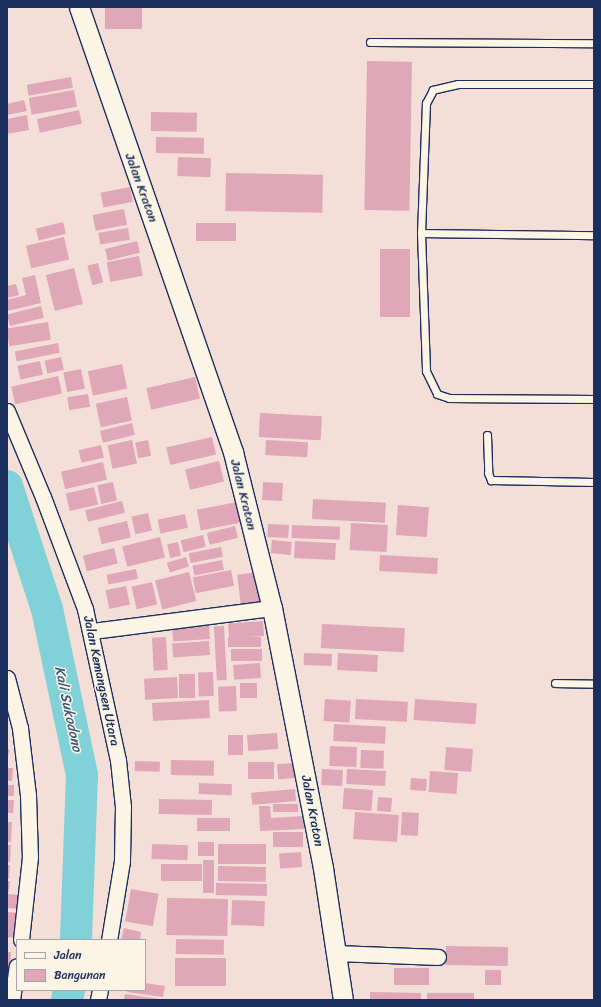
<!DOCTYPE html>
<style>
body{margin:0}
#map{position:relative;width:601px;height:1007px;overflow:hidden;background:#f4ded8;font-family:Sriracha,sans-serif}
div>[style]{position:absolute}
.river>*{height:32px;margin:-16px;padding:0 16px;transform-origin:16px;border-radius:16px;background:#80d1d8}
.building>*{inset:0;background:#e0a7b9;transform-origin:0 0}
.roads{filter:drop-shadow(1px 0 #1b2f5e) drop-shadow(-1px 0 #1b2f5e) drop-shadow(0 1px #1b2f5e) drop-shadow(0 -1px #1b2f5e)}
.service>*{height:7px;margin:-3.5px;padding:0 3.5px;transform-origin:3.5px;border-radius:3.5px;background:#fcf5e5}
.minor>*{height:15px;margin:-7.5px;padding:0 7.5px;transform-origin:7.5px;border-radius:7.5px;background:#fcf5e5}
.tertiary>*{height:19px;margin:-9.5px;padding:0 9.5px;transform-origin:9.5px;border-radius:9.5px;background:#fcf5e5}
span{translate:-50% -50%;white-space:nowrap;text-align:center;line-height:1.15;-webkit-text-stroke:3px #fcf5e5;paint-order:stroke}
.street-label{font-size:13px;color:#1b2f5e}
.water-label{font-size:14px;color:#34587c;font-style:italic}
.frame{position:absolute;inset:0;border:8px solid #1b2f5e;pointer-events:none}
.legend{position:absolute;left:16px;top:939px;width:130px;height:52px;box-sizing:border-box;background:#fcf5e5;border:1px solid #a2a6af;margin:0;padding:5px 7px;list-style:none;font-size:12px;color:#1b2f5e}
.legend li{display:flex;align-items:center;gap:8px;height:20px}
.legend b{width:20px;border:1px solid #a2a6af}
</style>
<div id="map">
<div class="river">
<div style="left:7px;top:486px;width:129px;rotate:72deg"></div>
<div style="left:47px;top:609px;width:170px;rotate:78.1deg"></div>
<div style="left:82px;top:775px;width:165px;rotate:92.1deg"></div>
<div style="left:67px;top:1000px;width:10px;rotate:-79deg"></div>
</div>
<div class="building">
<div style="left:105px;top:7px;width:37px;height:22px"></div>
<div style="left:367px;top:61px;width:45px;height:149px;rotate:1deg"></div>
<div style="left:71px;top:77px;width:11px;height:45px;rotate:80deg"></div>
<div style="left:74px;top:90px;width:17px;height:46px;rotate:80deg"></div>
<div style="clip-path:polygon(24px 100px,27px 111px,7px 115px,7px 104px)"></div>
<div style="left:79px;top:110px;width:14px;height:43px;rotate:78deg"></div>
<div style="left:151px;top:112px;width:46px;height:19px;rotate:1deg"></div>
<div style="clip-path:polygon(27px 115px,29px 130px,7px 134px,7px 119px)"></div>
<div style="left:156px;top:137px;width:48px;height:16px;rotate:1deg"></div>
<div style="left:178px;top:157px;width:33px;height:19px;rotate:2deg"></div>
<div style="left:226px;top:173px;width:97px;height:38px;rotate:1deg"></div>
<div style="left:130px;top:187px;width:15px;height:30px;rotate:79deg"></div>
<div style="left:124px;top:209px;width:16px;height:32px;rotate:79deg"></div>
<div style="left:63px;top:222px;width:12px;height:28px;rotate:76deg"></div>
<div style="left:196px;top:223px;width:40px;height:18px"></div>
<div style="left:128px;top:228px;width:12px;height:30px;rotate:81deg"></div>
<div style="left:64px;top:237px;width:23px;height:39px;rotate:77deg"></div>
<div style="left:137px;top:241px;width:12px;height:33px;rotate:76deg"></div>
<div style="left:380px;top:249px;width:30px;height:68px"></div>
<div style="left:139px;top:256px;width:20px;height:33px;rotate:79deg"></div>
<div style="left:98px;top:263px;width:20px;height:11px;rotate:75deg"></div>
<div style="left:74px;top:268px;width:37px;height:29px;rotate:76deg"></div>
<div style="clip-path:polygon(35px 275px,41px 303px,7px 311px,7px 300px,26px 295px,22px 278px)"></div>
<div style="clip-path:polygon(16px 284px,19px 295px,7px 298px,7px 286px)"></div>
<div style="left:41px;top:306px;width:12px;height:35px;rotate:76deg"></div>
<div style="left:48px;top:322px;width:18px;height:42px;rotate:81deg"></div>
<div style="left:58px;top:343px;width:10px;height:44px;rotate:79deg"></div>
<div style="left:61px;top:357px;width:13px;height:17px;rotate:77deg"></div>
<div style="left:40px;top:361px;width:14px;height:23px;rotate:78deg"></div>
<div style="left:122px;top:364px;width:25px;height:35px;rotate:78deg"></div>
<div style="left:81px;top:369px;width:20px;height:18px;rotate:79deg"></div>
<div style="left:58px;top:376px;width:18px;height:48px;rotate:77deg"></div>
<div style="left:195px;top:377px;width:22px;height:50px;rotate:77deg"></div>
<div style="left:88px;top:394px;width:13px;height:21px;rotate:81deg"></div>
<div style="left:127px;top:397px;width:24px;height:32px;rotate:78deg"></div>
<div style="left:260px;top:413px;width:62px;height:24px;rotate:3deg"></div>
<div style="left:132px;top:423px;width:12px;height:33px;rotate:76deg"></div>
<div style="left:212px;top:437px;width:18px;height:47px;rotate:77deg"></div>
<div style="left:132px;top:440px;width:24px;height:25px;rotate:78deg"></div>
<div style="left:148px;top:440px;width:16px;height:13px;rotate:79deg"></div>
<div style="left:266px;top:440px;width:42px;height:15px;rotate:3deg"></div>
<div style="left:101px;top:445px;width:13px;height:23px;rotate:77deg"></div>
<div style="left:219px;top:461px;width:21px;height:35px;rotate:76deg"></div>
<div style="left:103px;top:462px;width:18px;height:43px;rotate:77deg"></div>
<div style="left:113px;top:482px;width:19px;height:16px;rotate:78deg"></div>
<div style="left:263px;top:482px;width:20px;height:18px;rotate:3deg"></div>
<div style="left:94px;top:487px;width:18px;height:29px;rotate:77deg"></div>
<div style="left:313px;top:499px;width:73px;height:20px;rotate:3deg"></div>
<div style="left:122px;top:501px;width:12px;height:38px;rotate:76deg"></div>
<div style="left:237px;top:502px;width:21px;height:41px;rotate:79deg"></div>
<div style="left:398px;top:505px;width:31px;height:30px;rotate:4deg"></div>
<div style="left:148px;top:513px;width:18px;height:17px;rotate:77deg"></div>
<div style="left:185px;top:514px;width:14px;height:28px;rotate:78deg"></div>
<div style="left:127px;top:521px;width:17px;height:30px;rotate:77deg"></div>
<div style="left:351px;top:523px;width:37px;height:27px;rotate:3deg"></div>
<div style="left:268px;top:524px;width:21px;height:13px;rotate:3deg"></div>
<div style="left:292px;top:525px;width:48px;height:13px;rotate:2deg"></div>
<div style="left:235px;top:526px;width:12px;height:29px;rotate:76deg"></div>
<div style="left:203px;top:535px;width:12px;height:23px;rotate:76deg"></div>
<div style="left:160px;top:537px;width:21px;height:39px;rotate:76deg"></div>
<div style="left:272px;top:540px;width:20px;height:13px;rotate:6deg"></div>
<div style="left:295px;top:541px;width:41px;height:17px;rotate:3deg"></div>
<div style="left:178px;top:542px;width:14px;height:11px;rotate:78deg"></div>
<div style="left:221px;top:547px;width:10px;height:33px;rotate:79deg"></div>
<div style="left:114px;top:548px;width:16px;height:32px;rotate:76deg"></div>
<div style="left:380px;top:555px;width:58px;height:16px;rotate:3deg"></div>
<div style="left:186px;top:557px;width:10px;height:20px;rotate:73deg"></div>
<div style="left:222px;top:560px;width:10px;height:30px;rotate:79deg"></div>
<div style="left:136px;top:569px;width:10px;height:30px;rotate:79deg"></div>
<div style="left:231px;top:570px;width:16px;height:39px;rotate:79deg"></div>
<div style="left:189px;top:572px;width:30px;height:35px;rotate:76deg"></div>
<div style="left:259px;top:572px;width:33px;height:22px;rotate:83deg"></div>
<div style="left:152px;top:582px;width:23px;height:21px;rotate:77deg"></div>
<div style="left:126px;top:586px;width:19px;height:21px;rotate:78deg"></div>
<div style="left:263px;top:621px;width:15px;height:35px;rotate:86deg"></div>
<div style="left:322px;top:624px;width:83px;height:24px;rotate:3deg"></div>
<div style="left:209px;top:625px;width:14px;height:37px;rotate:86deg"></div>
<div style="left:224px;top:626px;width:54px;height:10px;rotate:87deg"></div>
<div style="left:166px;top:637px;width:33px;height:14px;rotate:87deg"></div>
<div style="left:261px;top:637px;width:10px;height:33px;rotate:90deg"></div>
<div style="left:209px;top:641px;width:14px;height:37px;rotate:86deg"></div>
<div style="left:262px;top:649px;width:12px;height:31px;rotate:90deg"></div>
<div style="left:304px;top:653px;width:28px;height:12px;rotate:2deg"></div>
<div style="left:338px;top:653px;width:40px;height:17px;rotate:3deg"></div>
<div style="left:260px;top:663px;width:15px;height:27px;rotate:86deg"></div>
<div style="left:213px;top:672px;width:24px;height:15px;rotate:88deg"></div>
<div style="left:179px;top:674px;width:16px;height:24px"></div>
<div style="left:177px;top:677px;width:21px;height:33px;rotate:87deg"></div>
<div style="left:240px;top:683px;width:17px;height:15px"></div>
<div style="left:236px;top:686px;width:25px;height:18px;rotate:88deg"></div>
<div style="left:325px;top:699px;width:26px;height:22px;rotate:4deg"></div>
<div style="left:356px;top:699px;width:52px;height:20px;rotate:3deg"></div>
<div style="left:415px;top:699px;width:62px;height:21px;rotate:4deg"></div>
<div style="left:209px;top:700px;width:18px;height:57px;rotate:87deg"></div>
<div style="left:334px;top:724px;width:52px;height:17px;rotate:3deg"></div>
<div style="left:277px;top:733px;width:16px;height:30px;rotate:86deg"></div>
<div style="left:228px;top:735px;width:15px;height:20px"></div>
<div style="left:330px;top:746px;width:27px;height:20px;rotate:2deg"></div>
<div style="left:446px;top:747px;width:27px;height:23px;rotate:4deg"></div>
<div style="left:7px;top:749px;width:3px;height:15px;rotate:18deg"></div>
<div style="left:361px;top:750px;width:23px;height:18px;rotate:2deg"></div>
<div style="left:171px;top:760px;width:43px;height:15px;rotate:1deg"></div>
<div style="left:135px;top:761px;width:25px;height:10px;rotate:2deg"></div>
<div style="left:274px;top:762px;width:17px;height:26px;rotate:90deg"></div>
<div style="left:295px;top:763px;width:15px;height:18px;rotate:86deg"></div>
<div style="clip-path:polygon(7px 768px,13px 768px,12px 781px,7px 781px)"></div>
<div style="left:322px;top:769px;width:21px;height:16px;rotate:3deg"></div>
<div style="left:347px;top:769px;width:39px;height:15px;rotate:3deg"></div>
<div style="left:430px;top:771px;width:28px;height:21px;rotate:4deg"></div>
<div style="left:411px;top:778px;width:16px;height:12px;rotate:4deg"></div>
<div style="left:199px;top:783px;width:33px;height:11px;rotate:2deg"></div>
<div style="left:7px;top:785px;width:7px;height:11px"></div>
<div style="left:344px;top:788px;width:29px;height:21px;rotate:4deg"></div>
<div style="left:295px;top:789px;width:12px;height:44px;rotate:85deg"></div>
<div style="left:378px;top:797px;width:14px;height:14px;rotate:4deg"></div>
<div style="left:159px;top:799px;width:53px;height:15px;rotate:1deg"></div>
<div style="clip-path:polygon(7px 800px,14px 800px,13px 813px,7px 813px)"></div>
<div style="left:298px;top:804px;width:8px;height:25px;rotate:90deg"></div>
<div style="clip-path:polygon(259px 806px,270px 806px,271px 818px,304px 816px,304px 829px,260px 831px)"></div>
<div style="left:355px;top:812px;width:44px;height:27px;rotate:4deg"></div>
<div style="left:402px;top:812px;width:17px;height:23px;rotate:3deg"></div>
<div style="left:197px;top:818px;width:33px;height:13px"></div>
<div style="clip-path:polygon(7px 822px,12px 822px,11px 842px,7px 842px)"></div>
<div style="left:303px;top:832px;width:15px;height:30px;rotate:90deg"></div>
<div style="left:198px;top:842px;width:16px;height:14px"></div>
<div style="left:152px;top:844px;width:36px;height:15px;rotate:2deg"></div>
<div style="left:218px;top:844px;width:48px;height:20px"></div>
<div style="clip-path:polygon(7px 845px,11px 845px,10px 862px,7px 862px)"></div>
<div style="left:301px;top:852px;width:15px;height:22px;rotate:86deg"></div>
<div style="left:203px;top:860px;width:11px;height:33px"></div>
<div style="left:161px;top:864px;width:41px;height:17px"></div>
<div style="clip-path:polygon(7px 865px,10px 865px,9px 879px,7px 878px)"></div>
<div style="left:218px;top:866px;width:48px;height:15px;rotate:1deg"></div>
<div style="clip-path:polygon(7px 881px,10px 881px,9px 892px,7px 892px)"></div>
<div style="left:216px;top:883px;width:51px;height:12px;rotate:1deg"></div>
<div style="left:131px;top:889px;width:28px;height:33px;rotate:10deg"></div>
<div style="left:7px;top:894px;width:14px;height:14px;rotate:4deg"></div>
<div style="left:167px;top:898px;width:61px;height:37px;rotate:1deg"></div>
<div style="left:232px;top:900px;width:33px;height:25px;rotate:2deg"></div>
<div style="left:7px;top:912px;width:14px;height:25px;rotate:4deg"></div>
<div style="clip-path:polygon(124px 928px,141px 932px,140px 940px,121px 940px)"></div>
<div style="left:176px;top:939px;width:48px;height:15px;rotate:1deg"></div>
<div style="left:446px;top:946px;width:62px;height:19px;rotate:1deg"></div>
<div style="clip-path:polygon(7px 952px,11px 952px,10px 973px,7px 973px)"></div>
<div style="left:175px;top:958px;width:51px;height:28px"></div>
<div style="left:394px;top:968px;width:35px;height:17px"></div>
<div style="left:485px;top:970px;width:16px;height:15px"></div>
<div style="clip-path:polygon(145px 983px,165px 986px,163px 997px,127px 992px,128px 990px,145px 990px)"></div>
<div style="left:370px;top:992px;width:51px;height:8px;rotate:1deg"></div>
<div style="left:427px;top:993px;width:47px;height:7px"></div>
<div style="clip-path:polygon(125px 994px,160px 999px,160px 1000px,124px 1000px)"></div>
</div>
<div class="roads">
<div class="service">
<div style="left:370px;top:42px;width:224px;rotate:0.3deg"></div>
<div style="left:594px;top:84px;width:136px;rotate:180deg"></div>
<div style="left:458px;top:84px;width:26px;rotate:167deg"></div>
<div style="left:433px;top:90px;width:15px;rotate:118deg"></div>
<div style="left:426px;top:103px;width:130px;rotate:92.2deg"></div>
<div style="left:421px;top:233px;width:138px;rotate:87.9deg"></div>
<div style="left:426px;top:371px;width:25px;rotate:64deg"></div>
<div style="left:437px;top:394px;width:13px;rotate:18deg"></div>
<div style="left:449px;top:398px;width:145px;rotate:0.4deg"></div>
<div style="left:421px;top:233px;width:173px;rotate:0.7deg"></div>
<div style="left:487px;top:435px;width:38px;rotate:88deg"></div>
<div style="left:488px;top:473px;width:8px;rotate:67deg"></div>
<div style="left:491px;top:480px;width:103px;rotate:1.1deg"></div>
<div style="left:555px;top:683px;width:39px;rotate:1deg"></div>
</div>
<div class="minor">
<div style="left:7px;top:411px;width:93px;rotate:67.3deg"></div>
<div style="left:43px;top:497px;width:120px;rotate:69.4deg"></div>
<div style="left:85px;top:609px;width:155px;rotate:77.7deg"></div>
<div style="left:118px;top:760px;width:47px;rotate:83.9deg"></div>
<div style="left:123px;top:807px;width:54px;rotate:91.1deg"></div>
<div style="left:122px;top:861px;width:80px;rotate:99.3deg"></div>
<div style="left:92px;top:631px;width:181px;rotate:-7.3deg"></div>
<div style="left:7px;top:678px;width:52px;rotate:75.4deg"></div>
<div style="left:20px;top:728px;width:67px;rotate:83.2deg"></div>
<div style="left:28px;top:795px;width:62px;rotate:88.2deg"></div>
<div style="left:30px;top:857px;width:83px;rotate:96.2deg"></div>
<div style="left:336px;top:953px;width:102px;rotate:2.2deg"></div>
<div style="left:12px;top:1000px;width:34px;rotate:-82deg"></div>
<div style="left:98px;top:1000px;width:10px;rotate:-79deg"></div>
</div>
<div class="tertiary">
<div style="left:79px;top:7px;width:471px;rotate:70.9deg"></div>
<div style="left:233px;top:452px;width:161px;rotate:76deg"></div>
<div style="left:272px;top:608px;width:265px;rotate:78.9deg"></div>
<div style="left:323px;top:868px;width:134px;rotate:81.4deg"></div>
</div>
</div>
<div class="street-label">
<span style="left:141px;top:188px;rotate:70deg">Jalan Kraton</span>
<span style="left:243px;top:495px;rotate:76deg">Jalan Kraton</span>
<span style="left:101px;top:681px;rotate:78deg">Jalan Kemangsen Utara</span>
<span style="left:312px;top:811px;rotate:79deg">Jalan Kraton</span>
</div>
<div class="water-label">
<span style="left:68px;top:709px;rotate:78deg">Kali Sukodono</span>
</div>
<div class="frame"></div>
<ul class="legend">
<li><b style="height:5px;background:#fcf5e5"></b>Jalan</li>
<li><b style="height:11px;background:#e0a7b9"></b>Bangunan</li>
</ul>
</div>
